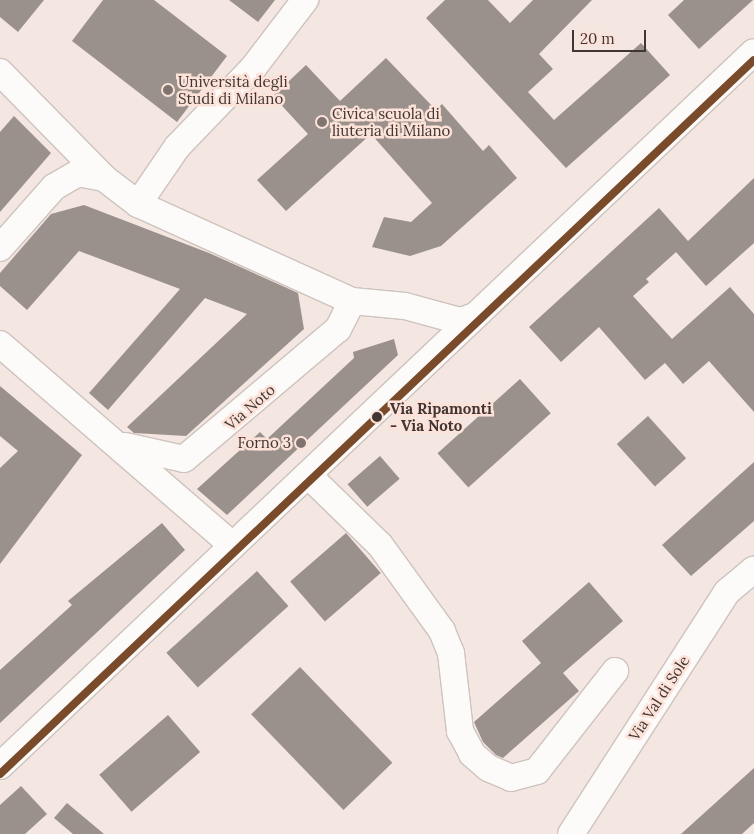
<!DOCTYPE html>
<meta charset="utf-8">
<style>
body{margin:0}
#map{position:relative;width:754px;height:834px;overflow:hidden;background:#f4e6e0;font-family:Lora,serif}
div>[style]{position:absolute}
.building>*{inset:0;background:#9b918c;transform-origin:0 0}
.roads{filter:drop-shadow(1px 0 #cec3be) drop-shadow(-1px 0 #cec3be) drop-shadow(0 1px #cec3be) drop-shadow(0 -1px #cec3be)}
.minor>*{height:26px;margin:-13px;padding:0 13px;transform-origin:13px;border-radius:13px;background:#fdfbfa}
.tram-1>*{height:8px;margin:-4px;padding:0 4px;transform-origin:4px;border-radius:4px;background:#7a4b2a}
.dots>*{width:14px;height:14px;translate:-50% -50%;box-sizing:border-box;border:2px solid #fce2d8;border-radius:50%}
span{translate:-50% -50%;white-space:nowrap;text-align:center;line-height:1.15;-webkit-text-stroke:5px #fce2d8;paint-order:stroke}
.poi-label{font-size:15px;color:#413633}
.left{translate:0 -50%;text-align:left}
.right{translate:-100% -50%;text-align:right}
.street-label{font-size:15px;color:#413633}
.stop-label{font-size:15px;color:#413633;font-weight:700}
.scale{position:absolute;left:572px;top:30px;width:74px;height:22px;box-sizing:border-box;border:2px solid #413633;border-top:0;padding-left:6px;font-size:15px;line-height:18px;white-space:nowrap;color:#413633;-webkit-text-stroke:4px #fce2d8;paint-order:stroke}
</style>
<div id="map">
<div class="building">
<div style="clip-path:polygon(0 0,44px 0,18px 32px,0 17px)"></div>
<div style="clip-path:polygon(103px 0,154px 0,227px 56px,177px 122px,72px 41px)"></div>
<div style="clip-path:polygon(229px 0,275px 0,258px 22px)"></div>
<div style="clip-path:polygon(445px 0,488px 0,510px 23px,533px 0,592px 0,539px 54px,553px 69px,528px 92px,554px 120px,641px 43px,670px 75px,566px 168px,426px 18px)"></div>
<div style="clip-path:polygon(684px 0,753px 0,699px 49px,668px 15px)"></div>
<div style="clip-path:polygon(386px 58px,436px 110px,442px 104px,483px 151px,489px 145px,517px 178px,441px 246px,410px 256px,372px 247px,384px 217px,411px 222px,432px 203px,371px 134px,286px 211px,257px 180px,308px 134px,273px 96px,306px 65px,340px 101px)"></div>
<div style="clip-path:polygon(14px 116px,51px 153px,0 212px,0 132px)"></div>
<div style="clip-path:polygon(754px 178px,754px 243px,706px 286px,676px 252px,685px 244px,646px 279px,649px 282px,633px 296px,672px 339px,730px 287px,754px 314px,754px 412px,709px 361px,683px 384px,665px 363px,645px 380px,599px 327px,561px 362px,529px 327px,659px 208px,688px 241px)"></div>
<div style="clip-path:polygon(84px 205px,209px 253px,298px 293px,304px 329px,186px 436px,134px 433px,127px 427px,247px 314px,205px 298px,108px 410px,89px 393px,180px 289px,79px 251px,27px 310px,0 286px,0 273px,51px 214px)"></div>
<div style="clip-path:polygon(394px 339px,398px 355px,227px 515px,197px 489px,260px 432px,267px 439px,354px 358px,353px 352px)"></div>
<div style="left:520px;top:379px;width:46px;height:111px;rotate:48deg"></div>
<div style="clip-path:polygon(0 386px,82px 455px,0 564px,0 468px,18px 451px,0 436px)"></div>
<div style="left:648px;top:416px;width:57px;height:42px;rotate:48deg"></div>
<div style="left:380px;top:456px;width:30px;height:43px;rotate:49deg"></div>
<div style="clip-path:polygon(754px 462px,754px 521px,691px 576px,662px 545px)"></div>
<div style="clip-path:polygon(162px 523px,185px 550px,0 723px,0 670px,72px 605px,68px 601px)"></div>
<div style="left:346px;top:533px;width:53px;height:74px;rotate:49deg"></div>
<div style="left:257px;top:571px;width:47px;height:122px;rotate:48deg"></div>
<div style="clip-path:polygon(589px 582px,623px 621px,563px 673px,579px 691px,503px 758px,496px 755px,483px 742px,474px 722px,541px 663px,522px 641px)"></div>
<div style="left:300px;top:667px;width:133px;height:68px;rotate:46deg"></div>
<div style="left:168px;top:715px;width:49px;height:91px;rotate:49deg"></div>
<div style="clip-path:polygon(754px 768px,754px 823px,742px 834px,681px 834px)"></div>
<div style="clip-path:polygon(21px 786px,47px 814px,25px 834px,0 834px,0 805px)"></div>
<div style="clip-path:polygon(67px 803px,104px 834px,73px 834px,54px 818px)"></div>
</div>
<div class="roads">
<div class="minor">
<div style="left:0;top:72px;width:148px;rotate:45.5deg"></div>
<div style="left:104px;top:178px;width:43px;rotate:37.4deg"></div>
<div style="left:138px;top:204px;width:235px;rotate:24.4deg"></div>
<div style="left:352px;top:301px;width:53px;rotate:5.4deg"></div>
<div style="left:405px;top:306px;width:57px;rotate:15.3deg"></div>
<div style="left:460px;top:321px;width:13px;rotate:-18deg"></div>
<div style="left:138px;top:204px;width:69px;rotate:-55.6deg"></div>
<div style="left:177px;top:147px;width:110px;rotate:-46.1deg"></div>
<div style="left:253px;top:68px;width:86px;rotate:-52.6deg"></div>
<div style="left:0;top:248px;width:81px;rotate:-48.5deg"></div>
<div style="left:54px;top:187px;width:28px;rotate:-30deg"></div>
<div style="left:78px;top:173px;width:26px;rotate:11deg"></div>
<div style="left:0;top:344px;width:308px;rotate:40.9deg"></div>
<div style="left:125px;top:446px;width:60px;rotate:12.4deg"></div>
<div style="left:184px;top:459px;width:202px;rotate:-40.2deg"></div>
<div style="left:338px;top:329px;width:31px;rotate:-63deg"></div>
<div style="left:308px;top:475px;width:100px;rotate:44.2deg"></div>
<div style="left:380px;top:545px;width:106px;rotate:54.2deg"></div>
<div style="left:442px;top:631px;width:24px;rotate:68deg"></div>
<div style="left:451px;top:653px;width:79px;rotate:83.4deg"></div>
<div style="left:460px;top:731px;width:26px;rotate:62deg"></div>
<div style="left:472px;top:754px;width:21px;rotate:41deg"></div>
<div style="left:488px;top:768px;width:25px;rotate:23deg"></div>
<div style="left:511px;top:778px;width:27px;rotate:-15deg"></div>
<div style="left:537px;top:771px;width:127px;rotate:-52deg"></div>
<div style="left:0;top:766px;width:1038px;rotate:-43.44deg"></div>
<div style="left:571px;top:834px;width:288px;rotate:-57.2deg"></div>
<div style="left:727px;top:592px;width:35px;rotate:-40deg"></div>
</div>
</div>
<div class="tram-1">
<div style="left:0;top:774px;width:1038px;rotate:-43.44deg"></div>
</div>
<div class="dots">
<div style="left:168px;top:90px;background:#807470"></div>
<div style="left:322px;top:122px;background:#807470"></div>
<div style="left:377px;top:417px;background:#413633"></div>
<div style="left:301px;top:443px;background:#807470"></div>
</div>
<div class="poi-label">
<span class="left" style="left:178px;top:90px">Università degli<br>Studi di Milano</span>
<span class="left" style="left:332px;top:122px">Civica scuola di<br>liuteria di Milano</span>
<span class="right" style="left:291px;top:443px">Forno 3</span>
</div>
<div class="street-label">
<span style="left:250px;top:407px;rotate:-41deg">Via Noto</span>
<span style="left:659px;top:698px;rotate:-57deg">Via Val di Sole</span>
</div>
<div class="stop-label">
<span class="left" style="left:390px;top:417px">Via Ripamonti<br>- Via Noto</span>
</div>
<div class="scale">20 m</div>
</div>
